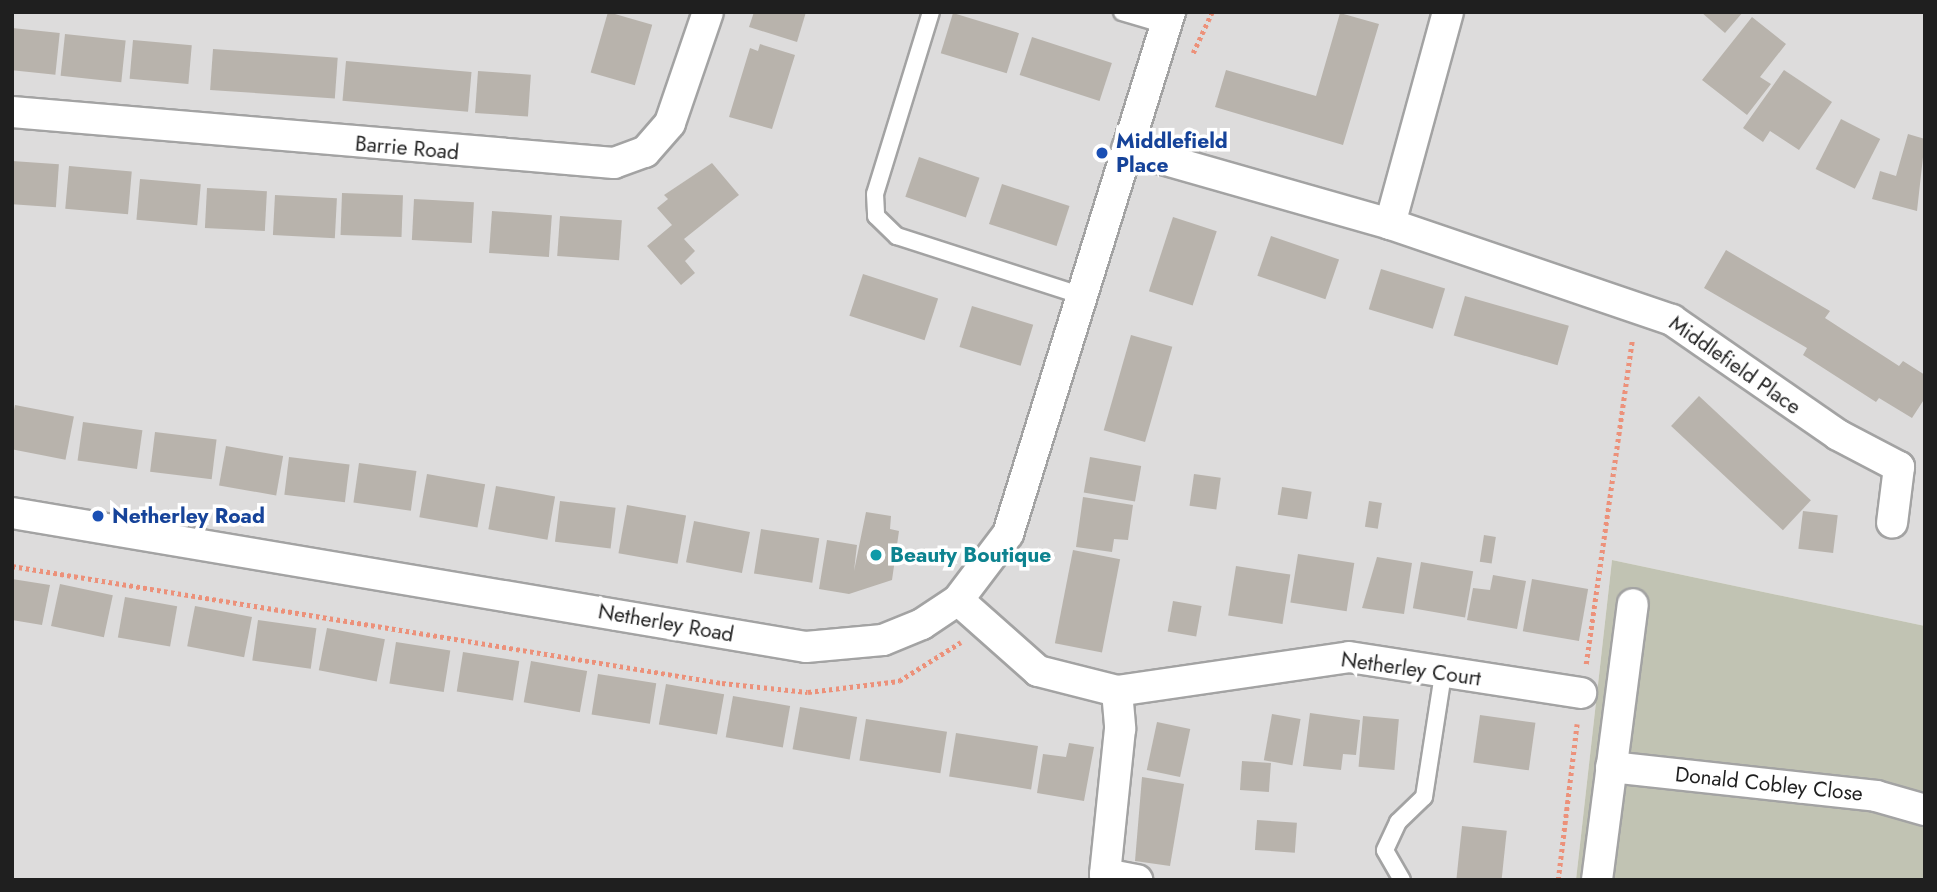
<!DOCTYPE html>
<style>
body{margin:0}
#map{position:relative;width:1937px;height:892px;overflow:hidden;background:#efede7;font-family:Jost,sans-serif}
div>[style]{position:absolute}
.residential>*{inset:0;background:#dddcdc}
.construction>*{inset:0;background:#c1c3b3}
.building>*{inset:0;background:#b8b3ac;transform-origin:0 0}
.path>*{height:4.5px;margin-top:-2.25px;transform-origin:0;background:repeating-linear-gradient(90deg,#ec917a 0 3.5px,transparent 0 7px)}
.roads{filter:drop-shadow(2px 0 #a3a3a3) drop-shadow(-2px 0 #a3a3a3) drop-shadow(0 2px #a3a3a3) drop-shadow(0 -2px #a3a3a3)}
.lane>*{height:16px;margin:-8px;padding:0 8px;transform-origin:8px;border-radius:8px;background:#fff}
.street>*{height:30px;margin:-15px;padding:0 15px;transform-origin:15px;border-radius:15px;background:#fff}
.dots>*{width:19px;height:19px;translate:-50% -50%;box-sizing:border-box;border:4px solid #fff;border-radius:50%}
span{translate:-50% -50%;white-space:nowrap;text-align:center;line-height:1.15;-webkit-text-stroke:7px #fff;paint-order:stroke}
.transit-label{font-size:21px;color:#164399;font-weight:700}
.left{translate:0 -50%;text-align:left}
.street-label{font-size:21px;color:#1f1f1f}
.culture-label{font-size:21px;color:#0d838f;font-weight:700}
.frame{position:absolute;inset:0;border:14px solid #1f1f1f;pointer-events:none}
</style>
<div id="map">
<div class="residential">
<div style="clip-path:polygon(12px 12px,1925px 12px,1925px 626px,1612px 560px,1576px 880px,12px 880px)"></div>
</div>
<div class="construction">
<div style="clip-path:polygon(1612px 560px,1925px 626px,1925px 880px,1576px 880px)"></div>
</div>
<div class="building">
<div style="left:608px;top:12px;width:46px;height:63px;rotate:16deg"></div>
<div style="clip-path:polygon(754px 12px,806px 12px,797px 42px,749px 27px)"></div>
<div style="clip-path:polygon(1701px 12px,1743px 12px,1725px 33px)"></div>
<div style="left:953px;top:13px;width:69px;height:42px;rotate:17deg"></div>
<div style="clip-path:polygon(1340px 13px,1379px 24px,1343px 145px,1215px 107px,1226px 70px,1316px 96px)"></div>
<div style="clip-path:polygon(1752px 17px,1786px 44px,1760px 77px,1771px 84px,1747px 115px,1702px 80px)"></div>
<div style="left:12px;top:28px;width:48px;height:42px;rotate:6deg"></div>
<div style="left:65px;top:34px;width:61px;height:42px;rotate:6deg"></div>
<div style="left:1032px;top:37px;width:84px;height:40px;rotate:18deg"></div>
<div style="left:133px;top:40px;width:59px;height:39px;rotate:5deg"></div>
<div style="clip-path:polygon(760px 44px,795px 55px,772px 129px,729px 117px,750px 48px,758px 51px)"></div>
<div style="left:213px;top:49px;width:125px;height:41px;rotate:4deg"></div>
<div style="left:346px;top:61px;width:126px;height:40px;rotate:5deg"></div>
<div style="clip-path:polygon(1784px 70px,1832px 102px,1799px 150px,1770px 131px,1763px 142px,1743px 128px)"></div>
<div style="left:478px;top:71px;width:53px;height:42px;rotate:4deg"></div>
<div style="left:1841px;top:119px;width:44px;height:56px;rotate:27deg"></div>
<div style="clip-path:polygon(1908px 134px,1925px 139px,1917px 211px,1872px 199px,1880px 171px,1896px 176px)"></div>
<div style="left:919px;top:157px;width:64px;height:42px;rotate:19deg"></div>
<div style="left:12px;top:161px;width:47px;height:43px;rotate:4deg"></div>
<div style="clip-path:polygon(712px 163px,739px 195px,684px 239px,695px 251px,685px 261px,695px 273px,681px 285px,647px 246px,672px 225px,657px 208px,668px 199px,664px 195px)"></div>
<div style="left:69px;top:166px;width:63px;height:43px;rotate:5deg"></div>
<div style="left:140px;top:179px;width:61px;height:41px;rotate:5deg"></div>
<div style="left:1002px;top:184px;width:71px;height:42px;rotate:18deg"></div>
<div style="left:207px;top:188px;width:60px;height:40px;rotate:3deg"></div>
<div style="left:342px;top:193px;width:61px;height:42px;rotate:2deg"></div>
<div style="left:275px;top:195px;width:62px;height:40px;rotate:3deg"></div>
<div style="left:414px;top:199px;width:60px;height:41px;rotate:3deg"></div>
<div style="left:492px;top:211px;width:60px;height:42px;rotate:4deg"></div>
<div style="left:560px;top:216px;width:62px;height:40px;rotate:4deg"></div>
<div style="left:1173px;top:217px;width:46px;height:78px;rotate:18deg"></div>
<div style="left:1271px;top:236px;width:72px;height:42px;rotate:19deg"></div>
<div style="clip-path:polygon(1726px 250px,1830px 311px,1825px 318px,1899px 366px,1903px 361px,1925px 375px,1925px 398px,1912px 418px,1879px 398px,1876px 402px,1803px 355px,1807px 348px,1704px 288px)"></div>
<div style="left:1381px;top:269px;width:67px;height:42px;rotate:17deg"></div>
<div style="left:863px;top:274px;width:79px;height:44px;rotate:18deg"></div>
<div style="left:1465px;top:296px;width:108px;height:41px;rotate:16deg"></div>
<div style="left:972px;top:306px;width:64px;height:43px;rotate:17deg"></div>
<div style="left:1131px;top:335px;width:43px;height:99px;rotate:16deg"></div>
<div style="left:1699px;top:396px;width:153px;height:41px;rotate:43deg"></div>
<div style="left:15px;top:405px;width:60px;height:44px;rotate:11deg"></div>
<div style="left:83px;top:422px;width:60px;height:39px;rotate:8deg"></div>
<div style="left:155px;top:432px;width:62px;height:40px;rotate:7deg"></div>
<div style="left:226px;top:446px;width:58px;height:40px;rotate:10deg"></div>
<div style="left:289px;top:457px;width:61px;height:38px;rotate:7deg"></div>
<div style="left:1090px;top:457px;width:52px;height:36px;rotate:10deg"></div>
<div style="left:359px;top:463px;width:58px;height:40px;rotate:8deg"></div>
<div style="left:427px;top:474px;width:59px;height:44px;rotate:10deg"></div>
<div style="left:1194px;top:474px;width:27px;height:32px;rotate:8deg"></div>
<div style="left:496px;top:486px;width:60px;height:44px;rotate:10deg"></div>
<div style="left:1282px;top:487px;width:30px;height:28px;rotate:9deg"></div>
<div style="clip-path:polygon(1083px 497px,1133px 505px,1128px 540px,1114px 539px,1112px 552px,1076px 547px)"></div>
<div style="left:560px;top:501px;width:56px;height:41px;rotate:7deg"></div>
<div style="left:1369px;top:501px;width:13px;height:26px;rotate:9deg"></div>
<div style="left:627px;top:505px;width:60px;height:49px;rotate:10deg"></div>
<div style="left:1803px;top:511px;width:35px;height:38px;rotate:7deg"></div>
<div style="clip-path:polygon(866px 512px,891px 516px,890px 529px,899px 531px,892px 580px,849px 594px,819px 589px,827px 540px,857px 545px,854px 571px)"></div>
<div style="left:694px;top:521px;width:57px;height:42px;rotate:11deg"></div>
<div style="left:761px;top:529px;width:59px;height:45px;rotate:9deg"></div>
<div style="left:1484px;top:535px;width:12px;height:27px;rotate:9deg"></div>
<div style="left:1073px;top:550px;width:48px;height:95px;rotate:11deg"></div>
<div style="left:1298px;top:554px;width:57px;height:49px;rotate:9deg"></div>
<div style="clip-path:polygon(1377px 557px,1412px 563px,1404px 614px,1362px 608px)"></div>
<div style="left:1421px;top:562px;width:53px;height:47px;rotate:10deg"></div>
<div style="left:1236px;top:566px;width:55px;height:50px;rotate:9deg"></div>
<div style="clip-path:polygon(1493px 575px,1526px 581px,1517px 629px,1467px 620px,1473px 588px,1490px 590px)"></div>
<div style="clip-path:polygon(12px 579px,50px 585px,42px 625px,12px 620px)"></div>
<div style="left:1532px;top:579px;width:57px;height:53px;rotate:10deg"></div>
<div style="left:60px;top:584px;width:54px;height:43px;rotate:12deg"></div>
<div style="left:125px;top:597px;width:53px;height:41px;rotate:10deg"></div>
<div style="left:1173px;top:601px;width:29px;height:31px;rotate:10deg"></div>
<div style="left:195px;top:606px;width:58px;height:41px;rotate:11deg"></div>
<div style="left:258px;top:620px;width:59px;height:41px;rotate:8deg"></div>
<div style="left:327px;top:628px;width:59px;height:43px;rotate:11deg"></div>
<div style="left:396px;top:642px;width:55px;height:42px;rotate:9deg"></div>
<div style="left:463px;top:652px;width:57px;height:40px;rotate:9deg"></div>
<div style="left:531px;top:661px;width:57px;height:42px;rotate:10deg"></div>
<div style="left:598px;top:674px;width:59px;height:41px;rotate:9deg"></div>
<div style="left:666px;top:684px;width:59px;height:41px;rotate:10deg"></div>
<div style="left:733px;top:696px;width:58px;height:42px;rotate:10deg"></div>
<div style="left:800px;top:707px;width:58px;height:43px;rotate:10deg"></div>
<div style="clip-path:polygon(1310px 713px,1360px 720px,1356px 755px,1343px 754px,1341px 770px,1303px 766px)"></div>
<div style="left:1272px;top:714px;width:29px;height:47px;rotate:10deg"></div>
<div style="left:1480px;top:715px;width:56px;height:48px;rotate:8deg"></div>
<div style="left:1363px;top:716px;width:36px;height:51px;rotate:5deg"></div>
<div style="left:866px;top:719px;width:82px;height:42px;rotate:9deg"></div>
<div style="left:1157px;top:722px;width:34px;height:49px;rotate:12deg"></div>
<div style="left:956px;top:733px;width:83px;height:44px;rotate:9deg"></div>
<div style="clip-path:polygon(1069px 743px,1094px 747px,1084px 801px,1037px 793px,1043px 754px,1066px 757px)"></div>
<div style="left:1242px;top:761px;width:29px;height:29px;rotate:4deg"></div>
<div style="clip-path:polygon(1142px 777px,1184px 784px,1170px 866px,1135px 861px)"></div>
<div style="left:1257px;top:820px;width:40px;height:30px;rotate:4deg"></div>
<div style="left:1462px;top:826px;width:45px;height:54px;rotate:6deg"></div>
</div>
<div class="path">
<div style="left:1193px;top:53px;width:45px;rotate:-65.1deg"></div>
<div style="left:12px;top:566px;width:720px;rotate:9.36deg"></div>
<div style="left:722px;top:683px;width:86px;rotate:6deg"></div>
<div style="left:808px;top:692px;width:92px;rotate:-6.9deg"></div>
<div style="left:899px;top:681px;width:73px;rotate:-32.2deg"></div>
<div style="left:1586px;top:664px;width:327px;rotate:-81.9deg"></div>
<div style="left:1558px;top:880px;width:157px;rotate:-83.1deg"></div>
</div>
<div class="roads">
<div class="lane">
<div style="left:931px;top:12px;width:190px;rotate:107.1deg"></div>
<div style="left:875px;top:194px;width:22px;rotate:87deg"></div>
<div style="left:876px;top:216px;width:29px;rotate:44deg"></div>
<div style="left:897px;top:236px;width:195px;rotate:17.9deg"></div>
<div style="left:1122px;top:12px;width:46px;rotate:16.5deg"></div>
<div style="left:1402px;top:880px;width:34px;rotate:-120deg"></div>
<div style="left:1385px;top:850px;width:31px;rotate:-65deg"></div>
<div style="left:1398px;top:822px;width:36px;rotate:-44deg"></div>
<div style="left:1424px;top:797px;width:124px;rotate:-81.2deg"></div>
</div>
<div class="street">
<div style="left:12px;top:112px;width:604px;rotate:4.84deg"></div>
<div style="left:614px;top:163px;width:33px;rotate:-20deg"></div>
<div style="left:645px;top:152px;width:38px;rotate:-49deg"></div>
<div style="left:670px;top:123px;width:117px;rotate:-71.1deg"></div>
<div style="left:1127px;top:149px;width:273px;rotate:15.9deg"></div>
<div style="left:1390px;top:224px;width:298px;rotate:18.8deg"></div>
<div style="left:1672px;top:320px;width:202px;rotate:34.7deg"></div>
<div style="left:1838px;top:435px;width:69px;rotate:27.7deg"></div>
<div style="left:1899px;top:467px;width:56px;rotate:97.1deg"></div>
<div style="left:1390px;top:224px;width:220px;rotate:-74.7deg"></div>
<div style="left:12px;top:513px;width:805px;rotate:9.58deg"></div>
<div style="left:806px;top:647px;width:77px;rotate:-5.2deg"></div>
<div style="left:883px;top:640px;width:42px;rotate:-22.3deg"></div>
<div style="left:922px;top:624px;width:43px;rotate:-33.7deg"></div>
<div style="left:958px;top:600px;width:83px;rotate:-52.9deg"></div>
<div style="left:1008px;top:534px;width:547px;rotate:-72.76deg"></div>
<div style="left:958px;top:600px;width:107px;rotate:41.6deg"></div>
<div style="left:1038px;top:671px;width:81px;rotate:14.2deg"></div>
<div style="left:1117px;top:691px;width:234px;rotate:-8.3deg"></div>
<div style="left:1349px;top:657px;width:235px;rotate:8.8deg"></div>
<div style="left:1117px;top:691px;width:38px;rotate:85deg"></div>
<div style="left:1120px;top:729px;width:146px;rotate:95.9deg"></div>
<div style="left:1105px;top:874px;width:33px;rotate:11deg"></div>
<div style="left:1611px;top:767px;width:267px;rotate:6.2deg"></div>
<div style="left:1876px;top:796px;width:51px;rotate:15.9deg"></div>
<div style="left:1597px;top:880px;width:278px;rotate:-82.6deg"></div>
</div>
</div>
<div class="dots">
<div style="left:1102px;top:153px;background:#1a4fb4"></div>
<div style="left:98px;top:516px;background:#1a4fb4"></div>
<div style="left:876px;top:555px;background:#0f9aa8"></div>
</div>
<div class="transit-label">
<span class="left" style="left:1116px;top:153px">Middlefield<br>Place</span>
<span class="left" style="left:112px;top:516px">Netherley Road</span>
</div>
<div class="street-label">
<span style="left:407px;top:148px;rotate:5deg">Barrie Road</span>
<span style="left:1735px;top:365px;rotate:35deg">Middlefield Place</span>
<span style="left:666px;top:623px;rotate:10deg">Netherley Road</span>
<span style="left:1411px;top:669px;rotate:8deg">Netherley Court</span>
<span style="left:1769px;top:784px;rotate:6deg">Donald Cobley Close</span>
</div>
<div class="culture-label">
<span class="left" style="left:890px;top:555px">Beauty Boutique</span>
</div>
<div class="frame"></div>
</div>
